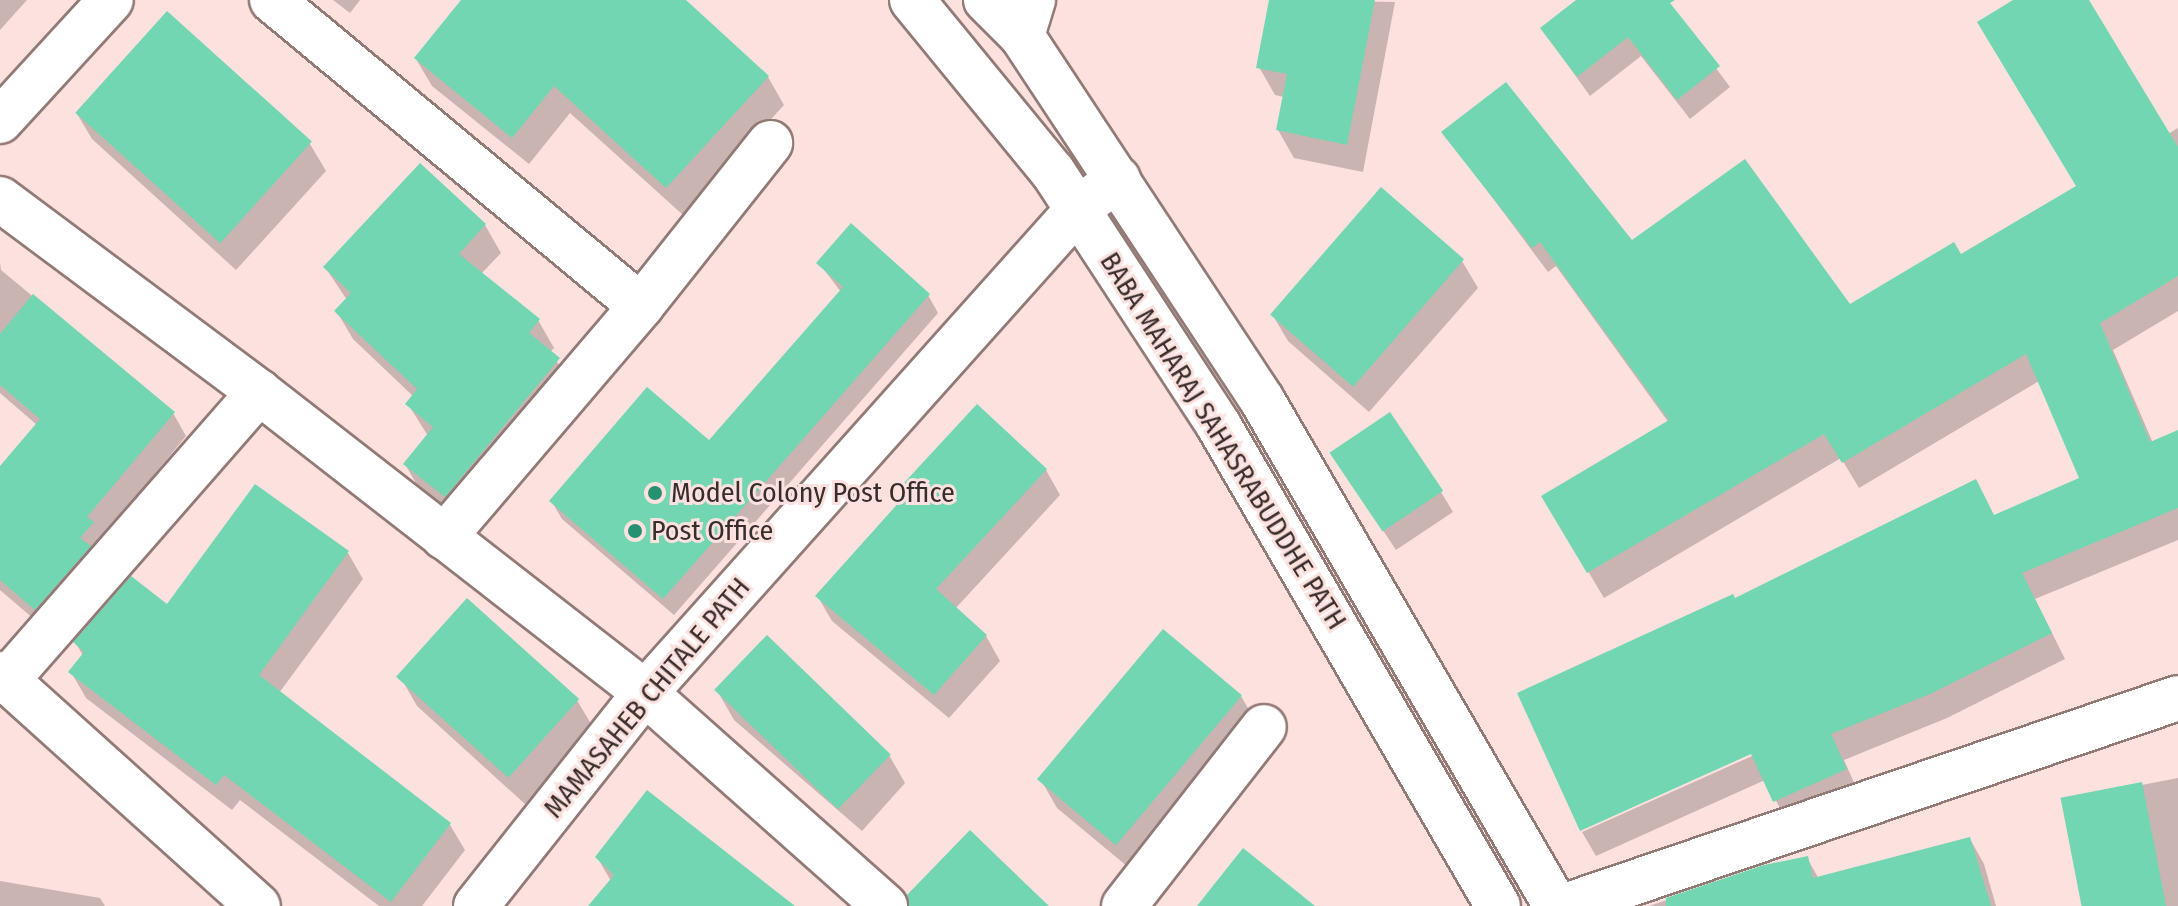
<!DOCTYPE html>
<style>
body{margin:0}
#map{position:relative;width:2178px;height:906px;overflow:hidden;background:#fce1de;font-family:"Fira Sans Condensed",sans-serif}
div>[style]{position:absolute}
.shadow>*{inset:0;background:#0003}
.building>*{inset:0;background:#71d6b1;transform-origin:0 0}
.roads{filter:drop-shadow(2px 0 #927a77) drop-shadow(-2px 0 #927a77) drop-shadow(0 2px #927a77) drop-shadow(0 -2px #927a77)}
.street>*{height:44px;margin:-22px;padding:0 22px;transform-origin:22px;border-radius:22px;background:#fff}
.secondary>*{height:44px;margin:-22px;padding:0 22px;transform-origin:22px;border-radius:22px;background:#fff}
.dots>*{width:22px;height:22px;translate:-50% -50%;box-sizing:border-box;border:4px solid #fce1de;border-radius:50%}
span{translate:-50% -50%;white-space:nowrap;text-align:center;line-height:1.15;-webkit-text-stroke:6px #fce1de;paint-order:stroke}
.street-label{font-size:28px;color:#372d2b}
.poi-label{font-size:28px;color:#372d2b}
.left{translate:0 -50%;text-align:left}
</style>
<div id="map">
<div class="shadow">
<div style="clip-path:polygon(0 0,27px 0,0 30px)"></div>
<div style="clip-path:polygon(333px 0,360px 0,350px 13px)"></div>
<div style="clip-path:polygon(463px 0,683px 0,768px 77px,784px 105px,683px 215px,570px 113px,529px 164px,432px 86px,416px 59px)"></div>
<div style="clip-path:polygon(1271px 0,1395px 2px,1363px 172px,1294px 158px,1278px 130px,1284px 97px,1275px 95px,1259px 67px)"></div>
<div style="clip-path:polygon(1579px 0,1665px 0,1730px 87px,1690px 119px,1641px 56px,1590px 96px,1542px 29px)"></div>
<div style="clip-path:polygon(2017px 0,2087px 0,2168px 134px,2178px 128px,2178px 311px,2113px 350px,2153px 443px,2178px 433px,2178px 540px,2035px 599px,2065px 659px,1947px 718px,1844px 760px,1860px 796px,1790px 827px,1765px 780px,1596px 856px,1582px 832px,1761px 752px,1734px 600px,1995px 517px,2081px 479px,2039px 381px,1859px 488px,1841px 458px,1604px 598px,1544px 497px,1669px 423px,1556px 266px,1548px 272px,1444px 133px,1631px 243px,1850px 307px,1961px 257px,2078px 187px)"></div>
<div style="clip-path:polygon(76px 112px,310px 144px,326px 171px,236px 270px,92px 139px)"></div>
<div style="clip-path:polygon(485px 225px,501px 253px,481px 274px,538px 320px,554px 348px,550px 352px,575px 387px,461px 524px,421px 492px,405px 464px,428px 436px,408px 404px,414px 397px,353px 339px,337px 312px,347px 300px,325px 267px)"></div>
<div style="clip-path:polygon(1462px 261px,1478px 288px,1369px 412px,1288px 341px,1272px 314px)"></div>
<div style="clip-path:polygon(0 262px,1px 270px,173px 413px,186px 436px,101px 539px,106px 547px,49px 632px,0 590px,0 469px,37px 425px,0 393px)"></div>
<div style="clip-path:polygon(819px 263px,928px 295px,938px 313px,674px 615px,562px 519px,552px 502px,709px 443px,841px 292px)"></div>
<div style="clip-path:polygon(1332px 453px,1441px 492px,1453px 512px,1396px 550px)"></div>
<div style="clip-path:polygon(1046px 470px,1060px 495px,955px 609px,986px 636px,1000px 661px,949px 718px,832px 621px,818px 597px,911px 493px,906px 484px)"></div>
<div style="clip-path:polygon(255px 487px,348px 553px,363px 579px,279px 693px,450px 825px,465px 850px,422px 906px,379px 906px,240px 800px,232px 810px,86px 698px,71px 672px,83px 656px,76px 643px,168px 607px)"></div>
<div style="clip-path:polygon(467px 601px,578px 702px,594px 729px,525px 804px,417px 706px,401px 678px)"></div>
<div style="clip-path:polygon(718px 692px,889px 755px,905px 783px,862px 831px,734px 720px)"></div>
<div style="clip-path:polygon(1241px 696px,1257px 724px,1134px 872px,1057px 808px,1041px 780px)"></div>
<div style="clip-path:polygon(2178px 778px,2178px 906px,2085px 906px,2064px 800px)"></div>
<div style="clip-path:polygon(1970px 839px,1984px 864px,1996px 906px,1649px 906px,1765px 867px,1807px 858px,1819px 879px)"></div>
<div style="clip-path:polygon(597px 857px,791px 906px,591px 906px,611px 881px)"></div>
<div style="clip-path:polygon(0 881px,100px 898px,105px 906px,0 906px)"></div>
</div>
<div class="building">
<div style="clip-path:polygon(461px 0,686px 0,769px 76px,666px 188px,554px 86px,512px 138px,414px 58px)"></div>
<div style="clip-path:polygon(1269px 0,1375px 0,1347px 145px,1276px 130px,1287px 74px,1256px 68px)"></div>
<div style="clip-path:polygon(1576px 0,1675px 0,1670px 3px,1720px 66px,1677px 100px,1628px 37px,1577px 77px,1540px 28px)"></div>
<div style="clip-path:polygon(2013px 0,2089px 0,2178px 147px,2178px 276px,2100px 323px,2150px 442px,2178px 430px,2178px 508px,2022px 573px,2052px 633px,1932px 693px,1831px 734px,1847px 769px,1773px 802px,1751px 754px,1580px 831px,1517px 693px,1733px 594px,1735px 598px,1976px 479px,1994px 515px,2079px 478px,2026px 354px,1842px 463px,1824px 434px,1587px 573px,1541px 496px,1669px 420px,1540px 242px,1532px 248px,1441px 132px,1506px 82px,1632px 240px,1745px 159px,1850px 304px,1954px 242px,1961px 254px,2076px 186px,1977px 22px)"></div>
<div style="left:167px;top:11px;width:195px;height:137px;rotate:42deg"></div>
<div style="clip-path:polygon(420px 163px,486px 224px,459px 254px,540px 319px,529px 333px,560px 358px,445px 497px,403px 464px,433px 427px,405px 404px,417px 389px,334px 311px,351px 293px,323px 267px)"></div>
<div style="left:1381px;top:187px;width:110px;height:169px;rotate:41deg"></div>
<div style="clip-path:polygon(851px 223px,930px 294px,663px 599px,549px 501px,647px 387px,709px 440px,843px 287px,816px 263px)"></div>
<div style="clip-path:polygon(33px 294px,175px 412px,87px 517px,94px 522px,80px 538px,91px 546px,35px 610px,0 580px,0 466px,40px 419px,0 385px,0 334px)"></div>
<div style="clip-path:polygon(977px 404px,1047px 469px,936px 589px,987px 635px,934px 695px,815px 596px,910px 490px,903px 484px)"></div>
<div style="left:1390px;top:412px;width:95px;height:73px;rotate:56deg"></div>
<div style="clip-path:polygon(255px 484px,349px 551px,259px 675px,451px 823px,391px 902px,224px 775px,216px 785px,68px 672px,84px 652px,73px 642px,131px 576px,167px 604px)"></div>
<div style="left:467px;top:598px;width:151px;height:106px;rotate:42deg"></div>
<div style="left:1163px;top:629px;width:103px;height:196px;rotate:40deg"></div>
<div style="left:767px;top:635px;width:172px;height:76px;rotate:44deg"></div>
<div style="left:2142px;top:782px;width:126px;height:83px;rotate:79deg"></div>
<div style="clip-path:polygon(647px 790px,795px 906px,588px 906px,614px 875px,595px 857px)"></div>
<div style="clip-path:polygon(970px 830px,1001px 860px,1049px 906px,909px 906px,907px 895px)"></div>
<div style="clip-path:polygon(1970px 837px,1991px 906px,1666px 906px,1666px 898px,1764px 865px,1808px 856px,1813px 878px)"></div>
<div style="clip-path:polygon(1243px 848px,1315px 906px,1197px 906px)"></div>
</div>
<div class="roads">
<div class="street">
<div style="left:272px;top:0;width:479px;rotate:39.7deg"></div>
<div style="left:1022px;top:36px;width:38px;rotate:-73deg"></div>
<div style="left:0;top:121px;width:164px;rotate:-47.5deg"></div>
<div style="left:0;top:199px;width:323px;rotate:36.7deg"></div>
<div style="left:259px;top:392px;width:489px;rotate:37.9deg"></div>
<div style="left:645px;top:693px;width:321px;rotate:41.6deg"></div>
<div style="left:444px;top:537px;width:304px;rotate:-49.5deg"></div>
<div style="left:641px;top:306px;width:208px;rotate:-51.6deg"></div>
<div style="left:7px;top:680px;width:383px;rotate:-48.8deg"></div>
<div style="left:476px;top:906px;width:272px;rotate:-51.6deg"></div>
<div style="left:645px;top:693px;width:649px;rotate:-48.18deg"></div>
<div style="left:1078px;top:209px;width:50px;rotate:-36.9deg"></div>
<div style="left:1124px;top:906px;width:227px;rotate:-52deg"></div>
<div style="left:1565px;top:906px;width:647px;rotate:-18.74deg"></div>
</div>
<div class="secondary">
<div style="left:912px;top:0;width:222px;rotate:50.7deg"></div>
<div style="left:1053px;top:172px;width:303px;rotate:56.8deg"></div>
<div style="left:1219px;top:426px;width:555px;rotate:59.83deg"></div>
<div style="left:986px;top:0;width:51px;rotate:45deg"></div>
<div style="left:1022px;top:36px;width:436px;rotate:56.6deg"></div>
<div style="left:1262px;top:400px;width:585px;rotate:59.84deg"></div>
<div style="left:0;top:674px;width:347px;rotate:42deg"></div>
</div>
</div>
<div class="dots">
<div style="left:655px;top:493px;background:#259170"></div>
<div style="left:635px;top:531px;background:#259170"></div>
</div>
<div class="street-label">
<span style="left:1223px;top:441px;rotate:58deg">BABA MAHARAJ SAHASRABUDDHE PATH</span>
<span style="left:647px;top:698px;rotate:-50deg">MAMASAHEB CHITALE PATH</span>
</div>
<div class="poi-label">
<span class="left" style="left:671px;top:493px">Model Colony Post Office</span>
<span class="left" style="left:651px;top:531px">Post Office</span>
</div>
</div>
